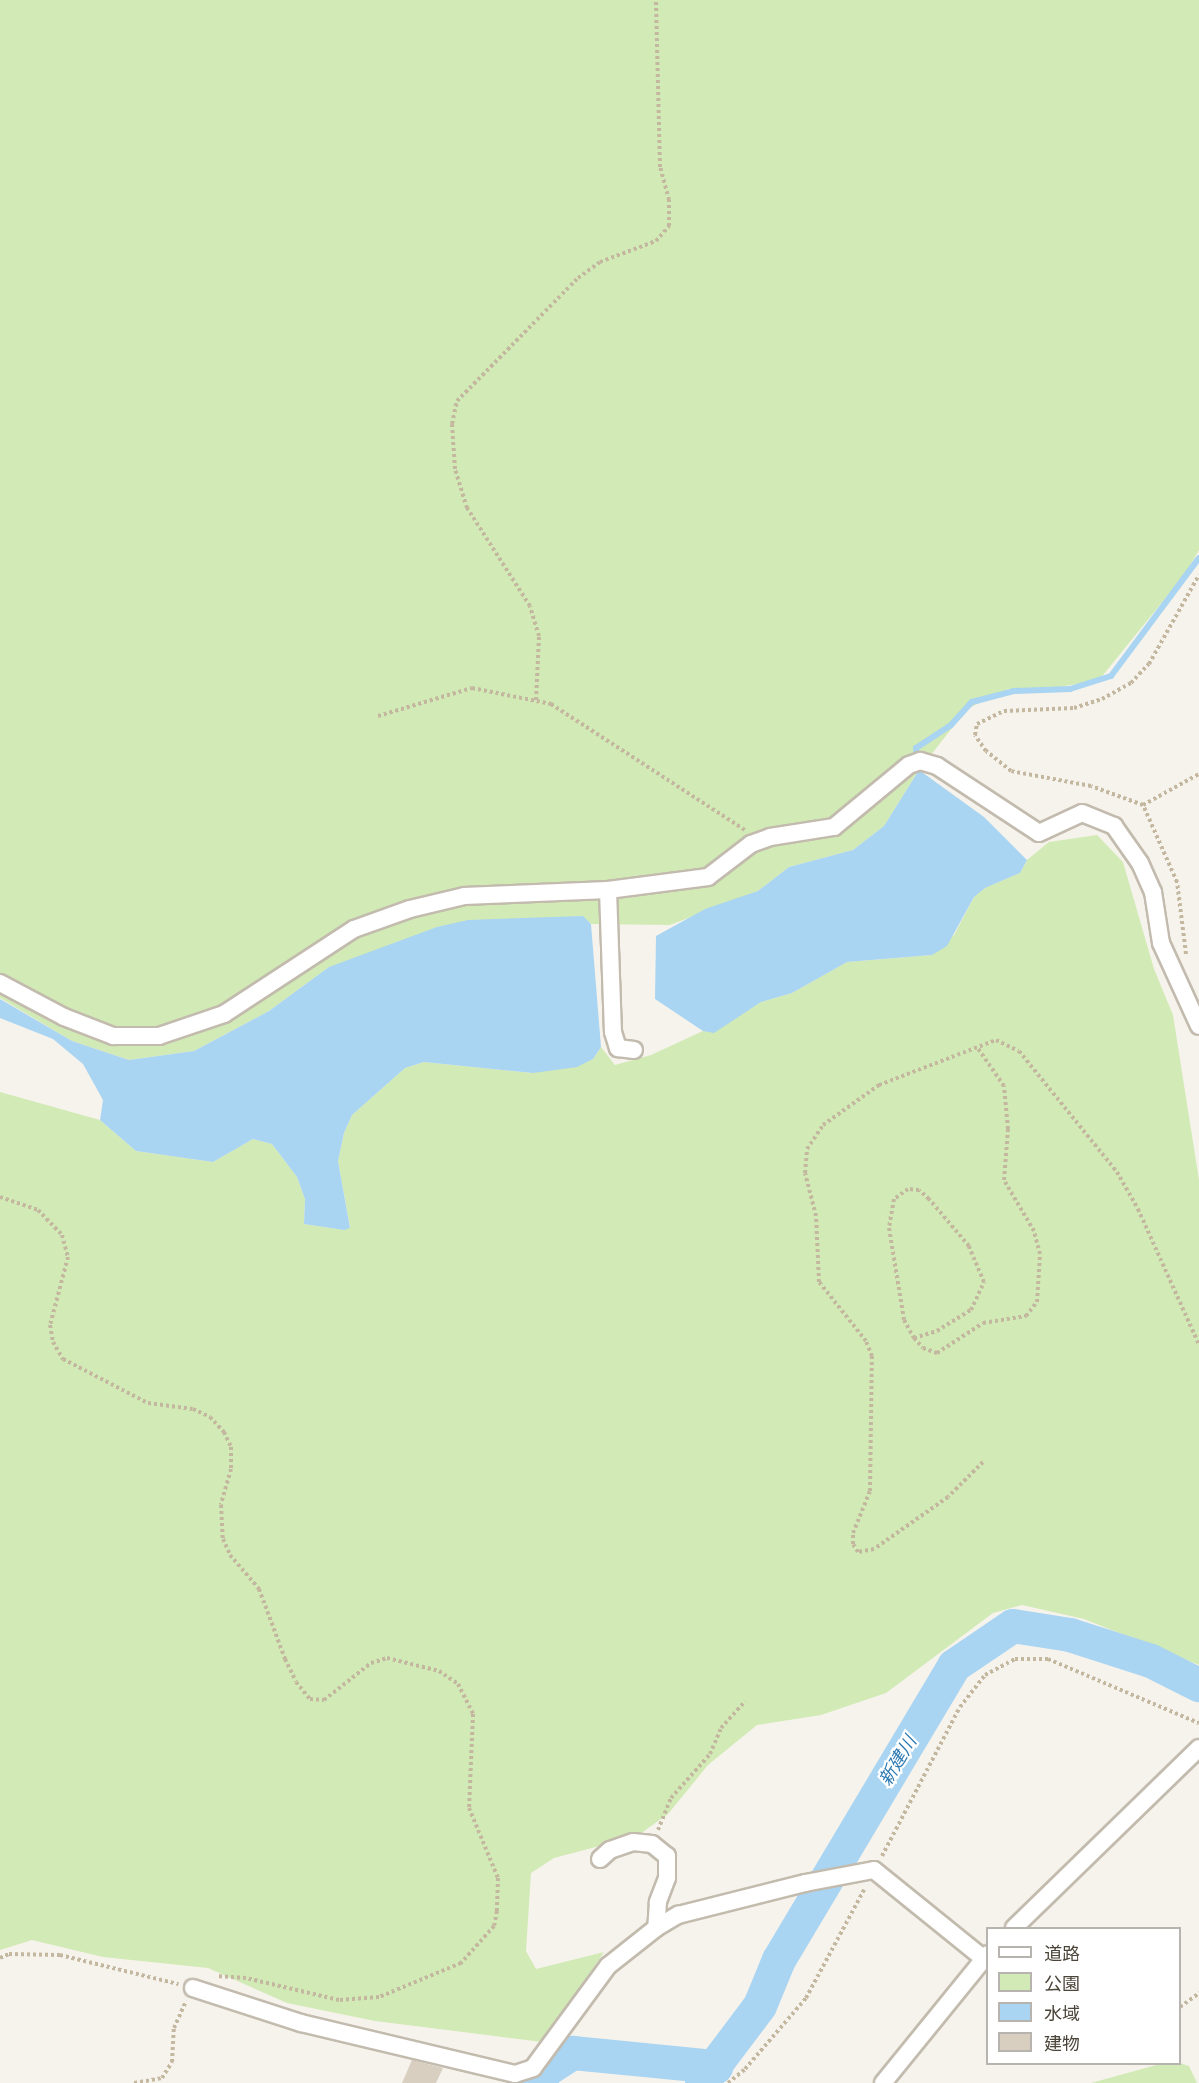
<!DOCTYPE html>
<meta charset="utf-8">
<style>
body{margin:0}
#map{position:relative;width:1199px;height:2083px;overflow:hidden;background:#f6f3ec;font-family:Arial,"Noto Sans JP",sans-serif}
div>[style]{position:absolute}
.green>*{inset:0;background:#d2eab5}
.water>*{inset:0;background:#a9d4f2}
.stream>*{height:6px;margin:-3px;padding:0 3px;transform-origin:3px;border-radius:3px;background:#a9d4f2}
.river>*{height:34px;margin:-17px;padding:0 17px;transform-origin:17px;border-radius:17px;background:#a9d4f2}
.building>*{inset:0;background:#d8cfc1}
.path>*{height:4px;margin-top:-2px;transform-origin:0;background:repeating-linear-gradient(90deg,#c4b79f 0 3px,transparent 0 6px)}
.roads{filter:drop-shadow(2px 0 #c2bbae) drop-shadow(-2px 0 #c2bbae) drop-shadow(0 2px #c2bbae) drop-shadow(0 -2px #c2bbae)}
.minor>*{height:16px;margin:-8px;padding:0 8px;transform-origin:8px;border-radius:8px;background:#fff}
span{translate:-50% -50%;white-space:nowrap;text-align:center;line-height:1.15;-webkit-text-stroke:4.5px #fff;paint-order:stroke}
.water-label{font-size:18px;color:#2e7ab2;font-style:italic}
.legend{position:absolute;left:986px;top:1927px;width:195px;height:138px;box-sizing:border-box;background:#fff;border:2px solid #b7b4b0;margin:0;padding:8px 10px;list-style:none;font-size:18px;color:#4b4439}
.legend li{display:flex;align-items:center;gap:12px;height:30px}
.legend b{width:30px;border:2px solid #b7b4b0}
</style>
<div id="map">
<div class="green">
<div style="clip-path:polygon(0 0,1199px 0,1199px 550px,1185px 574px,1099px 680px,1048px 689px,1008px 689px,967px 709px,919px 770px,884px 826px,853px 850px,789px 867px,758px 891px,670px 925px,591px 924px,582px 916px,329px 967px,269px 1011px,194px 1051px,129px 1060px,72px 1041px,0 998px)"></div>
<div style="clip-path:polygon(1097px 835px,1123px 862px,1154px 969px,1173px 1015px,1199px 1180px,1199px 1665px,1084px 1619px,1022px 1605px,993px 1613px,886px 1693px,821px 1715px,757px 1725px,708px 1765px,668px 1814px,637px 1836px,554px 1858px,531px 1873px,526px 1951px,536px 1969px,604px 1952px,543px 2042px,375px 2021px,287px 2003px,208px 1968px,103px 1957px,32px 1940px,0 1950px,0 1092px,100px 1120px,136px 1151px,213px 1162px,253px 1139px,272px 1144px,297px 1177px,305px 1199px,304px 1224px,344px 1230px,350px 1227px,338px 1161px,344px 1133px,352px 1115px,405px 1068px,424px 1062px,533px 1073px,593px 1059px,601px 1047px,615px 1065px,651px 1055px,703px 1031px,714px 1032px,761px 1002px,792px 993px,847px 962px,932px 955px,954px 935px,974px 897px,985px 888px,1020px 873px,1027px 860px,1049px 842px)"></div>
<div style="clip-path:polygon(1180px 2063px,1189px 2066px,1197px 2083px,1091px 2083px,1160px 2064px)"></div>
</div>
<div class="water">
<div style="clip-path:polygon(919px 770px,984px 817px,1027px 860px,1020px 873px,985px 888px,974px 897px,947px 946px,932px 955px,847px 962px,792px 993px,761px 1002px,714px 1033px,703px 1031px,655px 999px,656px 936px,705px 909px,758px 891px,789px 867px,853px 850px,884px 826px)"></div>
<div style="clip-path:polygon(583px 916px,591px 924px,601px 1047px,593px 1059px,577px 1067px,533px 1073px,424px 1062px,405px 1068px,352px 1115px,344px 1133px,338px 1161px,350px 1228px,344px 1230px,304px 1224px,305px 1199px,297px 1177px,272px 1144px,253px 1139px,213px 1162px,136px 1151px,100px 1120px,103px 1100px,83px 1064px,53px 1039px,0 1018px,0 999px,72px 1041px,129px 1060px,194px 1051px,269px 1011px,329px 967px,437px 927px,468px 920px)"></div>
</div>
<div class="stream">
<div style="left:917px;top:760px;width:12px;rotate:-95deg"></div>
<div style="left:916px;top:748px;width:42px;rotate:-33.3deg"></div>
<div style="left:951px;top:725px;width:31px;rotate:-48deg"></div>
<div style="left:972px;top:702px;width:43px;rotate:-14.7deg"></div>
<div style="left:1014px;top:691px;width:56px;rotate:-2deg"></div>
<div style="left:1070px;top:689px;width:43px;rotate:-17.6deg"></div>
<div style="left:1111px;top:676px;width:147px;rotate:-53.3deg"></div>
</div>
<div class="river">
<div style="left:535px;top:2083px;width:19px;rotate:-47deg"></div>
<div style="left:548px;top:2069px;width:30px;rotate:-33deg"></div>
<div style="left:573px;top:2053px;width:144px;rotate:5.6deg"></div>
<div style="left:702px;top:2083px;width:96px;rotate:-53deg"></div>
<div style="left:760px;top:2006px;width:50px;rotate:-67.6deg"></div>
<div style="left:779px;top:1960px;width:342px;rotate:-59.2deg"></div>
<div style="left:954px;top:1666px;width:71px;rotate:-34.1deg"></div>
<div style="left:1013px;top:1626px;width:58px;rotate:9deg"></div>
<div style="left:1070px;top:1635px;width:85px;rotate:17.8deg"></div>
<div style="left:1151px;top:1661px;width:54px;rotate:26.6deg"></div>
</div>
<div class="building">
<div style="clip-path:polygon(412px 2060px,443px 2068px,436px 2083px,402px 2083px)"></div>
</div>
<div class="path">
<div style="left:536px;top:700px;width:64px;rotate:-87.3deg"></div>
<div style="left:539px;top:636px;width:31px;rotate:-107deg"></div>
<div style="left:530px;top:606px;width:117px;rotate:-122.7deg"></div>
<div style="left:467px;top:508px;width:41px;rotate:-107.1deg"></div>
<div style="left:455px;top:469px;width:45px;rotate:-93.8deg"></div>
<div style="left:452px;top:424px;width:24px;rotate:-78deg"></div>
<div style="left:457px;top:401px;width:173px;rotate:-45.5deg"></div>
<div style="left:578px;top:278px;width:27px;rotate:-36deg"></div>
<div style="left:600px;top:262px;width:60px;rotate:-20.6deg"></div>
<div style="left:656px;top:241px;width:20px;rotate:-49deg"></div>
<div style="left:669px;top:226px;width:26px;rotate:-90deg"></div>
<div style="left:669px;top:200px;width:34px;rotate:-105deg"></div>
<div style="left:660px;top:167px;width:167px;rotate:-91.4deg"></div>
<div style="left:378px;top:716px;width:98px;rotate:-16.6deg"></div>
<div style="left:472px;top:688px;width:81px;rotate:11.4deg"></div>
<div style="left:551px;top:704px;width:231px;rotate:33deg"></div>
<div style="left:1143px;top:805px;width:64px;rotate:-29deg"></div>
<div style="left:1186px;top:954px;width:73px;rotate:-97.1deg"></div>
<div style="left:1177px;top:882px;width:84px;rotate:-113.8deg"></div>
<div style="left:1143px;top:805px;width:55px;rotate:-159.9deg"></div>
<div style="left:1091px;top:786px;width:81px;rotate:-169.4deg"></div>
<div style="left:1011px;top:771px;width:32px;rotate:-141deg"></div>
<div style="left:986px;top:751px;width:19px;rotate:-125deg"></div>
<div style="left:975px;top:735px;width:11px;rotate:-80deg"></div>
<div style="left:977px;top:724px;width:30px;rotate:-26deg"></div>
<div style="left:1004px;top:711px;width:70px;rotate:-2.5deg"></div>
<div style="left:1074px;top:708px;width:29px;rotate:-18deg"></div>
<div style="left:1102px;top:699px;width:33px;rotate:-29deg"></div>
<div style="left:1131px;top:683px;width:26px;rotate:-47deg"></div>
<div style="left:1149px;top:664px;width:102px;rotate:-60.7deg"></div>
<div style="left:0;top:1197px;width:40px;rotate:18.9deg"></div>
<div style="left:38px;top:1210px;width:35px;rotate:46deg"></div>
<div style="left:62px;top:1235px;width:23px;rotate:75deg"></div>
<div style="left:68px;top:1257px;width:70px;rotate:104.8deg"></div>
<div style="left:50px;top:1325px;width:17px;rotate:80deg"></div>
<div style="left:53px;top:1342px;width:20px;rotate:60deg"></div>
<div style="left:63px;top:1359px;width:96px;rotate:27.4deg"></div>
<div style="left:148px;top:1403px;width:45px;rotate:7.6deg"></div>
<div style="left:193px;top:1409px;width:19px;rotate:25deg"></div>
<div style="left:210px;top:1417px;width:21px;rotate:47deg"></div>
<div style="left:224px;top:1432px;width:17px;rotate:65deg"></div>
<div style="left:231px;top:1447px;width:22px;rotate:90deg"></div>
<div style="left:231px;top:1469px;width:37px;rotate:106deg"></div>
<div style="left:221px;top:1505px;width:34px;rotate:87deg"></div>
<div style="left:223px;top:1539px;width:17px;rotate:66deg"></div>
<div style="left:230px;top:1555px;width:45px;rotate:49.5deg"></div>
<div style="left:259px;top:1589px;width:75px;rotate:69.6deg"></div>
<div style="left:285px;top:1659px;width:25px;rotate:64deg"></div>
<div style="left:296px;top:1682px;width:22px;rotate:51deg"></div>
<div style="left:310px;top:1699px;width:14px;rotate:4deg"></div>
<div style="left:324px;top:1700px;width:60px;rotate:-38.2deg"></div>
<div style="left:371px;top:1663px;width:17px;rotate:-17deg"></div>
<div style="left:387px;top:1658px;width:54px;rotate:14deg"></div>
<div style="left:439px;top:1671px;width:23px;rotate:34deg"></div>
<div style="left:458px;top:1684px;width:34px;rotate:63deg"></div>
<div style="left:473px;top:1714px;width:94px;rotate:92.4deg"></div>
<div style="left:469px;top:1808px;width:76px;rotate:67.5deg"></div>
<div style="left:498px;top:1878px;width:33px;rotate:92deg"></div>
<div style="left:497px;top:1911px;width:15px;rotate:101deg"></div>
<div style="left:494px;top:1926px;width:50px;rotate:131.7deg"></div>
<div style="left:461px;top:1963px;width:89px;rotate:157.5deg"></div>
<div style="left:379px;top:1997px;width:40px;rotate:175.7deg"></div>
<div style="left:339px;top:2000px;width:96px;rotate:-166.7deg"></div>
<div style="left:246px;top:1978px;width:30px;rotate:-176deg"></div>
<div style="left:914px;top:1338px;width:24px;rotate:-17deg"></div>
<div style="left:937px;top:1331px;width:40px;rotate:-32deg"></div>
<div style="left:971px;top:1310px;width:31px;rotate:-65deg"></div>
<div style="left:984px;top:1282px;width:39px;rotate:-113deg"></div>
<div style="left:969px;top:1246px;width:62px;rotate:-130.4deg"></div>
<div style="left:929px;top:1199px;width:13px;rotate:-138deg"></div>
<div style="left:919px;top:1190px;width:11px;rotate:-175deg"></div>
<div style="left:908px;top:1189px;width:17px;rotate:144deg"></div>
<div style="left:894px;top:1199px;width:29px;rotate:100deg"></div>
<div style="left:889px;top:1228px;width:93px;rotate:80.7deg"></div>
<div style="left:904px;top:1320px;width:21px;rotate:61deg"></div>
<div style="left:914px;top:1338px;width:13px;rotate:48deg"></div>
<div style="left:923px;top:1348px;width:15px;rotate:20deg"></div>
<div style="left:937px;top:1353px;width:55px;rotate:-33.1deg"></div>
<div style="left:983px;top:1323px;width:44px;rotate:-9.2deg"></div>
<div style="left:1026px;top:1316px;width:18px;rotate:-52deg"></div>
<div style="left:1037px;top:1302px;width:48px;rotate:-86.4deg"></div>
<div style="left:1040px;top:1254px;width:24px;rotate:-105deg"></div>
<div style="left:1034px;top:1231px;width:59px;rotate:-120.5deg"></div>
<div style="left:1004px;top:1180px;width:51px;rotate:-85.5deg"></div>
<div style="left:1008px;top:1129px;width:43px;rotate:-95.3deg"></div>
<div style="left:1004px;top:1086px;width:47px;rotate:-124.7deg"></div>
<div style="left:983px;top:1462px;width:49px;rotate:135deg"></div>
<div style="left:948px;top:1497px;width:90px;rotate:144.9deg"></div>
<div style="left:874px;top:1549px;width:16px;rotate:169deg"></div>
<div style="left:858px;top:1552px;width:9px;rotate:-122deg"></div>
<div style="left:853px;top:1544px;width:11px;rotate:-90deg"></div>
<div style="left:853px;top:1533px;width:45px;rotate:-68deg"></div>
<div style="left:870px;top:1491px;width:135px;rotate:-89.2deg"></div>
<div style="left:872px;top:1356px;width:16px;rotate:-112deg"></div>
<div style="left:866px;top:1341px;width:75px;rotate:-128.5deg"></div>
<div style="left:819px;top:1282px;width:66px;rotate:-92.6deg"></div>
<div style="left:816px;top:1216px;width:44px;rotate:-104.3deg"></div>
<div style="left:805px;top:1173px;width:24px;rotate:-85deg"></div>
<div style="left:807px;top:1149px;width:29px;rotate:-56deg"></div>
<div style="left:823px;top:1125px;width:69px;rotate:-35.5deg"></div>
<div style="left:879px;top:1085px;width:125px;rotate:-21deg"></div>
<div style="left:996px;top:1040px;width:25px;rotate:26deg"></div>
<div style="left:1019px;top:1051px;width:156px;rotate:51deg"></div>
<div style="left:1117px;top:1172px;width:43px;rotate:60.4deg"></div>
<div style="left:1138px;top:1209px;width:149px;rotate:65.8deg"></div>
<div style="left:658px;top:1830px;width:35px;rotate:-68deg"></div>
<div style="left:671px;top:1798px;width:59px;rotate:-48.4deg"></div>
<div style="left:710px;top:1754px;width:28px;rotate:-67deg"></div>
<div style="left:721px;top:1728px;width:36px;rotate:-48deg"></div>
<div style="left:882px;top:1856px;width:168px;rotate:-62.4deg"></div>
<div style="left:960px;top:1707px;width:41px;rotate:-52deg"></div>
<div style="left:985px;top:1675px;width:34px;rotate:-28deg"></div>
<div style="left:1015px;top:1659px;width:33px"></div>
<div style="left:1048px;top:1659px;width:164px;rotate:23deg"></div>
<div style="left:0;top:1958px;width:10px;rotate:-24deg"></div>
<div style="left:9px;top:1954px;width:51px;rotate:1.1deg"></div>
<div style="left:60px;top:1955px;width:122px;rotate:13.8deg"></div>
<div style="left:1180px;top:2007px;width:24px;rotate:-36deg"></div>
<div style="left:134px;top:2083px;width:28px;rotate:-10deg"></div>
<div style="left:162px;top:2078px;width:19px;rotate:-58deg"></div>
<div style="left:172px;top:2062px;width:34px;rotate:-87deg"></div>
<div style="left:174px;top:2028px;width:30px;rotate:-66deg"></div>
<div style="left:728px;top:2083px;width:22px;rotate:-39deg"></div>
<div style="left:745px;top:2069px;width:94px;rotate:-49.3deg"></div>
<div style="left:806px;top:1998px;width:123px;rotate:-61.8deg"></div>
</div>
<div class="roads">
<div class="minor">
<div style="left:608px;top:890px;width:142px;rotate:88deg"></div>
<div style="left:613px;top:1032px;width:17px;rotate:73deg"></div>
<div style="left:618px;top:1048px;width:16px;rotate:7deg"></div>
<div style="left:0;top:983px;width:72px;rotate:28deg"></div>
<div style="left:64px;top:1017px;width:53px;rotate:21.2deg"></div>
<div style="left:113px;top:1036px;width:46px"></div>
<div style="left:159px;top:1036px;width:69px;rotate:-18.7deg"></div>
<div style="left:224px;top:1014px;width:155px;rotate:-33.2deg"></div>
<div style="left:354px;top:929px;width:59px;rotate:-19.7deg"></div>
<div style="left:410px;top:909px;width:56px;rotate:-13.5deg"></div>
<div style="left:464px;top:896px;width:144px;rotate:-2.4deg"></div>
<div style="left:608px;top:890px;width:101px;rotate:-7.4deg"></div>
<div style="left:708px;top:877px;width:54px;rotate:-37.5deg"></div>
<div style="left:751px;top:844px;width:20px;rotate:-20deg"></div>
<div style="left:770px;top:837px;width:65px;rotate:-8.9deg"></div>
<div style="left:834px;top:827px;width:97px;rotate:-39.6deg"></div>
<div style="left:909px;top:765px;width:12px;rotate:-20deg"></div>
<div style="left:920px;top:761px;width:18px;rotate:16deg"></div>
<div style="left:937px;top:766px;width:122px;rotate:33.3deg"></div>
<div style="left:1039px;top:833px;width:47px;rotate:-24.9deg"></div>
<div style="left:1082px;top:813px;width:35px;rotate:22deg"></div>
<div style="left:1114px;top:826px;width:45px;rotate:54.9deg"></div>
<div style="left:1140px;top:863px;width:32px;rotate:66deg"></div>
<div style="left:1153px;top:892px;width:52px;rotate:81.1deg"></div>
<div style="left:1161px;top:943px;width:91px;rotate:65.4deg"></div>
<div style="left:600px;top:1859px;width:13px;rotate:-42deg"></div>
<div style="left:610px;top:1850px;width:24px;rotate:-19deg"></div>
<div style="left:633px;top:1842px;width:19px;rotate:6deg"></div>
<div style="left:652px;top:1844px;width:19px;rotate:39deg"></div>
<div style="left:667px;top:1856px;width:22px;rotate:90deg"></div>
<div style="left:667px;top:1878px;width:26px;rotate:111deg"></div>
<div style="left:658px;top:1902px;width:26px;rotate:94deg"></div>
<div style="left:1014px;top:1928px;width:258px;rotate:-44.2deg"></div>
<div style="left:193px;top:1988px;width:114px;rotate:18deg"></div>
<div style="left:301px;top:2023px;width:220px;rotate:13.4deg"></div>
<div style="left:515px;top:2074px;width:19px;rotate:-18deg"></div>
<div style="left:533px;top:2068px;width:127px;rotate:-53.7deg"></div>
<div style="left:608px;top:1966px;width:61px;rotate:-38.4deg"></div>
<div style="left:656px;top:1928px;width:26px;rotate:-31deg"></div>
<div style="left:678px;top:1915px;width:131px;rotate:-14.1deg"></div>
<div style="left:805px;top:1883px;width:70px;rotate:-10.7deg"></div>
<div style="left:874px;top:1870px;width:140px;rotate:38.9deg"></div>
<div style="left:883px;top:2083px;width:166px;rotate:-50.9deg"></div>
</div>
</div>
<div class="water-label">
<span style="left:898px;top:1761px;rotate:-59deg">新建川</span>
</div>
<ul class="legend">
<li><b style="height:8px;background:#fff"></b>道路</li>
<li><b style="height:16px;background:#d2eab5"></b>公園</li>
<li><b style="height:16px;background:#a9d4f2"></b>水域</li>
<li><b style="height:16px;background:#d8cfc1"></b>建物</li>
</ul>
</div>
